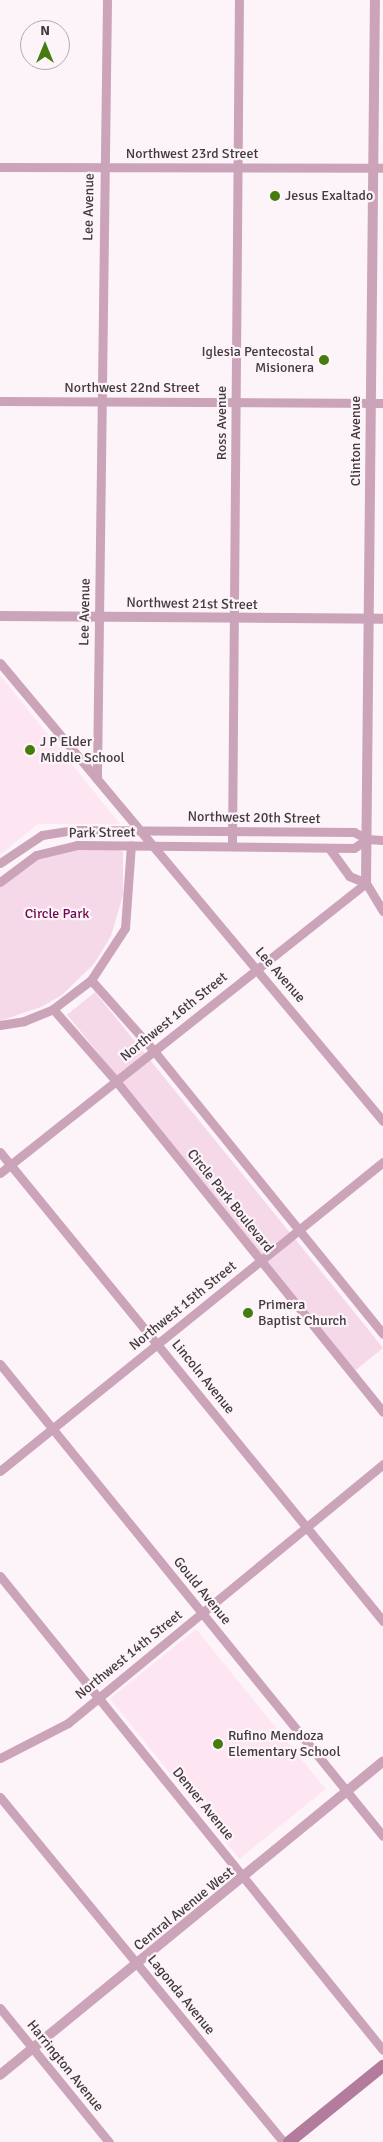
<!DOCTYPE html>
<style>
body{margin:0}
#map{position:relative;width:383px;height:2142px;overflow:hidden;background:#fdf4f9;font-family:Signika,sans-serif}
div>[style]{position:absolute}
.built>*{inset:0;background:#fde6f2;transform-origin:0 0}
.green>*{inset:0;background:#f6d9e9;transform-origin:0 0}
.minor>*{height:9px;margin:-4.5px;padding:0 4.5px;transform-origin:4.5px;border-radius:4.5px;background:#cba4ba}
.tertiary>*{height:10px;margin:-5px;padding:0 5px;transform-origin:5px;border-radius:5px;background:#cba4ba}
.secondary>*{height:12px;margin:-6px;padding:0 6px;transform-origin:6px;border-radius:6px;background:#b37c9c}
.dots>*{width:14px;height:14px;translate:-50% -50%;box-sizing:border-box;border:2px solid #fdf4f9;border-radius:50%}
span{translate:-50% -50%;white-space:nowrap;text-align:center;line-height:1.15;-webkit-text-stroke:4.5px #fdf4f9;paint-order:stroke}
.street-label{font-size:14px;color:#423a3f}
.poi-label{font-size:14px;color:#423a3f}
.left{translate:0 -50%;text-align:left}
.right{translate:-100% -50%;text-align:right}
.park-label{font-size:14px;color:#6e0851}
.north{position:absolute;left:20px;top:20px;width:50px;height:50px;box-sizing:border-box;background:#fdf4f9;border:1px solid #b2aaaf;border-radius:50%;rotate:0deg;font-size:14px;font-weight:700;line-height:20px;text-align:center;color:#423a3f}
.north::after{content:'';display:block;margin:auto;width:18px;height:22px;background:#457b0f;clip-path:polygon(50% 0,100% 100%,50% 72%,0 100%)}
</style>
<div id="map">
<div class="built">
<div style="clip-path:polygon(0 675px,120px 824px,38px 824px,0 855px)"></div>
<div style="left:196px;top:1629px;width:206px;height:111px;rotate:51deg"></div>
</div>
<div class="green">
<div style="clip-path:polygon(70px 849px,118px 849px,123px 852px,123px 895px,111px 936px,94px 964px,62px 995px,41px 1007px,0 1021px,0 886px,39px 858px)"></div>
<div style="left:95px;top:992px;width:458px;height:36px;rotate:51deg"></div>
</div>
<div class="minor">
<div style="left:107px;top:0;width:779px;rotate:90.74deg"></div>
<div style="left:97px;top:779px;width:446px;rotate:50.1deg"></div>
<div style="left:0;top:167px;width:383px;rotate:0.1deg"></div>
<div style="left:0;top:401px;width:383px;rotate:0.3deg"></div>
<div style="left:0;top:663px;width:151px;rotate:50.1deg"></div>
<div style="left:232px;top:846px;width:846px;rotate:-89.53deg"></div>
<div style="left:329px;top:848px;width:34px;rotate:54deg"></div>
<div style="left:349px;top:876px;width:18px;rotate:22deg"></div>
<div style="left:0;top:863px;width:50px;rotate:-33.7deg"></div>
<div style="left:42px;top:835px;width:31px;rotate:-9deg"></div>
<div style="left:73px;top:830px;width:281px;rotate:0.4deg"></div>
<div style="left:354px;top:832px;width:15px;rotate:28deg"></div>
<div style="left:367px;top:839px;width:16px;rotate:4deg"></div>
<div style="left:0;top:882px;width:45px;rotate:-36.9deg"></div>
<div style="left:36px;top:855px;width:42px;rotate:-13.7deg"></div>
<div style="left:77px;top:845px;width:277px;rotate:0.6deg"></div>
<div style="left:354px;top:848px;width:16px;rotate:-35deg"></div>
<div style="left:366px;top:883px;width:33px;rotate:59deg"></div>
<div style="left:91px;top:980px;width:95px;rotate:48.4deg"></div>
<div style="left:154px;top:1051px;width:364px;rotate:51deg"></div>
<div style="left:53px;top:1009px;width:96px;rotate:48.8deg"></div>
<div style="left:116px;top:1081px;width:425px;rotate:51.1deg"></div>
<div style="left:0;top:1025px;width:24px;rotate:-9deg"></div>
<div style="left:24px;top:1021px;width:31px;rotate:-22deg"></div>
<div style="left:53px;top:1009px;width:48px;rotate:-37.3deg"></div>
<div style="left:91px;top:980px;width:62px;rotate:-56.8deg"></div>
<div style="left:125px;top:928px;width:83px;rotate:-85.9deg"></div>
<div style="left:0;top:1152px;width:606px;rotate:50.76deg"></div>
<div style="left:0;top:1173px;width:467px;rotate:-38.4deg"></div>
<div style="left:0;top:1364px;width:608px;rotate:50.94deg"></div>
<div style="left:0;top:1471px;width:492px;rotate:-38.9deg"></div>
<div style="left:0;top:1576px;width:609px;rotate:51.06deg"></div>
<div style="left:0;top:1758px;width:76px;rotate:-27.2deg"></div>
<div style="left:68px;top:1723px;width:408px;rotate:-39.4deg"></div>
<div style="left:0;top:1797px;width:446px;rotate:50.6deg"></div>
<div style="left:0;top:2008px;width:173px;rotate:50.9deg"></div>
</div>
<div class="tertiary">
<div style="left:0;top:616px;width:383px;rotate:0.4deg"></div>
<div style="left:366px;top:883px;width:883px;rotate:-89.42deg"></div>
<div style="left:0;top:2075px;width:495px;rotate:-39.3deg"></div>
</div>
<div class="secondary">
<div style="left:289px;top:2142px;width:121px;rotate:-39deg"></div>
</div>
<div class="dots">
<div style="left:275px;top:196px;background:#457b0f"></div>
<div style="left:324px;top:360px;background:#457b0f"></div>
<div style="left:30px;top:750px;background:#457b0f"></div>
<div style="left:248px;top:1313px;background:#457b0f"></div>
<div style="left:218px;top:1744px;background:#457b0f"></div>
</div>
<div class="street-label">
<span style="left:192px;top:154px">Northwest 23rd Street</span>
<span style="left:89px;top:207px;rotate:-89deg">Lee Avenue</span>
<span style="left:132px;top:388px">Northwest 22nd Street</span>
<span style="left:222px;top:423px;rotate:-90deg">Ross Avenue</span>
<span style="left:356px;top:441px;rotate:-90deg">Clinton Avenue</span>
<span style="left:192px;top:604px;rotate:1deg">Northwest 21st Street</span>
<span style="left:85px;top:612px;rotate:-89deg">Lee Avenue</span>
<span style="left:254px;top:818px;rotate:1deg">Northwest 20th Street</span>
<span style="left:102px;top:833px;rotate:-1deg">Park Street</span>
<span style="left:280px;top:975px;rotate:49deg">Lee Avenue</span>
<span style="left:174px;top:1017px;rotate:-39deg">Northwest 16th Street</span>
<span style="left:230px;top:1201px;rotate:51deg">Circle Park Boulevard</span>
<span style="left:183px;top:1306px;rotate:-39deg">Northwest 15th Street</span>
<span style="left:203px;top:1377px;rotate:51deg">Lincoln Avenue</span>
<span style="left:202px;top:1591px;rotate:51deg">Gould Avenue</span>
<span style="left:129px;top:1655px;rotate:-39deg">Northwest 14th Street</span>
<span style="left:203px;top:1804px;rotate:51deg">Denver Avenue</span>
<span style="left:184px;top:1909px;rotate:-39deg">Central Avenue West</span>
<span style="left:181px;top:1995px;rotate:51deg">Lagonda Avenue</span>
<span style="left:65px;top:2066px;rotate:51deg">Harrington Avenue</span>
</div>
<div class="poi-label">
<span class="left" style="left:285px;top:196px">Jesus Exaltado</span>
<span class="right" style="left:314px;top:360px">Iglesia Pentecostal<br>Misionera</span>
<span class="left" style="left:40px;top:750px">J P Elder<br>Middle School</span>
<span class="left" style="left:258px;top:1313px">Primera<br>Baptist Church</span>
<span class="left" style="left:228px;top:1744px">Rufino Mendoza<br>Elementary School</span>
</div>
<div class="park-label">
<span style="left:57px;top:914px">Circle Park</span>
</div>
<div class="north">N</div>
</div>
